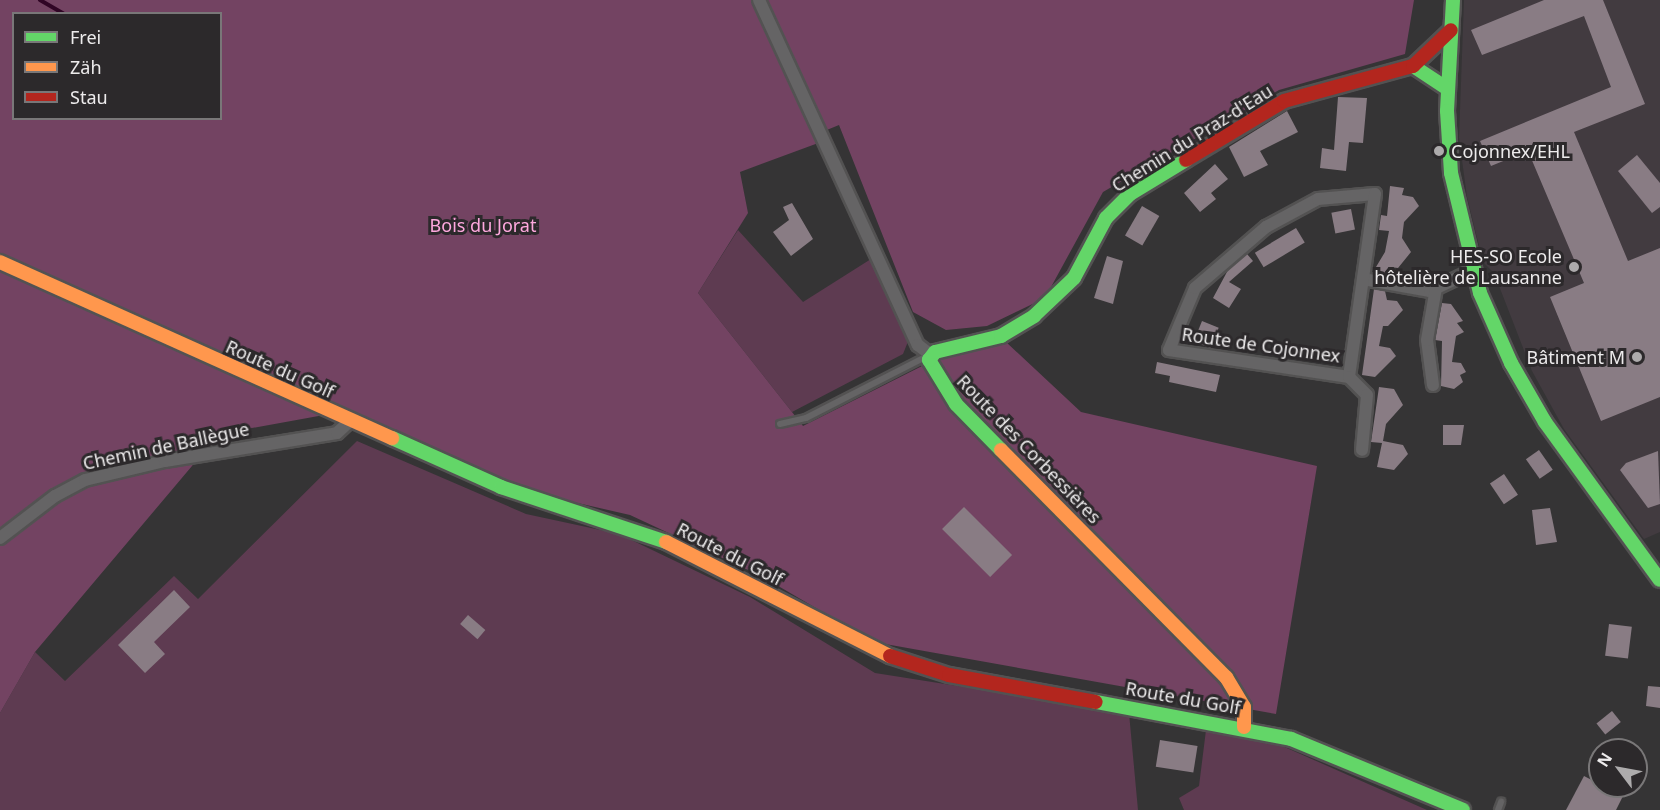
<!DOCTYPE html>
<meta charset="utf-8">
<style>
body{margin:0}
#map{position:relative;width:1660px;height:810px;overflow:hidden;background:#353435;font-family:"Noto Sans",sans-serif}
div>[style]{position:absolute}
.built>*{inset:0;background:#423b40}
.green>*{inset:0;background:#5e3b51}
.forest>*{inset:0;background:#734362}
.stream>*{height:4px;margin:-2px;padding:0 2px;transform-origin:2px;border-radius:2px;background:#300525}
.building>*{inset:0;background:#897c84;transform-origin:0 0}
.roads{filter:drop-shadow(2px 0 #535252) drop-shadow(-2px 0 #535252) drop-shadow(0 2px #535252) drop-shadow(0 -2px #535252)}
.lane>*{height:6px;margin:-3px;padding:0 3px;transform-origin:3px;border-radius:3px;background:#656465}
.street>*{height:12px;margin:-6px;padding:0 6px;transform-origin:6px;border-radius:6px;background:#656465}
.fast>*{height:14px;margin:-7px;padding:0 7px;transform-origin:7px;border-radius:7px;background:#63d668}
.slow>*{height:14px;margin:-7px;padding:0 7px;transform-origin:7px;border-radius:7px;background:#ff974d}
.jam>*{height:14px;margin:-7px;padding:0 7px;transform-origin:7px;border-radius:7px;background:#b3261e}
.dots>*{width:16px;height:16px;translate:-50% -50%;box-sizing:border-box;border:3px solid #2c292b;border-radius:50%}
span{translate:-50% -50%;white-space:nowrap;text-align:center;line-height:1.15;-webkit-text-stroke:6px #2c292b;paint-order:stroke}
.street-label{font-size:18px;color:#edebec}
.poi-label{font-size:18px;color:#edebec}
.left{translate:0 -50%;text-align:left}
.right{translate:-100% -50%;text-align:right}
.park-label{font-size:18px;color:#fea8de}
.legend{position:absolute;left:12px;top:12px;width:210px;height:108px;box-sizing:border-box;background:#2c292b;border:2px solid #797778;margin:0;padding:8px 10px;list-style:none;font-size:18px;color:#edebec}
.legend li{display:flex;align-items:center;gap:12px;height:30px}
.legend b{width:30px;border:2px solid #797778}
.north{position:absolute;left:1588px;top:738px;width:60px;height:60px;box-sizing:border-box;background:#2c292b;border:2px solid #797778;border-radius:50%;rotate:302deg;font-size:16px;font-weight:700;line-height:24px;text-align:center;color:#edebec}
.north::after{content:'';display:block;margin:auto;width:21px;height:27px;background:#adabac;clip-path:polygon(50% 0,100% 100%,50% 72%,0 100%)}
</style>
<div id="map">
<div class="built">
<div style="clip-path:polygon(1464px 0,1660px 0,1660px 532px,1644px 539px,1564px 429px,1532px 371px,1494px 273px,1483px 262px,1467px 197px,1459px 138px)"></div>
</div>
<div class="green">
<div style="clip-path:polygon(738px 230px,803px 302px,871px 259px,909px 339px,903px 354px,792px 412px,698px 293px)"></div>
<div style="clip-path:polygon(357px 441px,526px 514px,619px 534px,750px 597px,875px 673px,1129px 713px,1138px 810px,0 810px,0 713px,35px 652px,65px 681px,174px 576px,198px 599px)"></div>
<div style="clip-path:polygon(1206px 730px,1271px 741px,1427px 810px,1184px 810px,1179px 798px,1199px 786px)"></div>
</div>
<div class="forest">
<div style="clip-path:polygon(evenodd,0 0,1414px 0,1405px 54px,1279px 90px,1103px 192px,1045px 298px,987px 326px,946px 330px,913px 312px,839px 125px,817px 134px,821px 142px,740px 172px,748px 213px,698px 293px,803px 426px,932px 361px,1006px 342px,1081px 412px,1317px 466px,1276px 714px,874px 642px,761px 576px,630px 515px,534px 493px,346px 411px,219px 434px,35px 652px,0 713px,0 0,14px 14px,220px 14px,220px 118px,14px 118px,14px 14px)"></div>
</div>
<div class="stream">
<div style="left:40px;top:0;width:28px;rotate:30deg"></div>
</div>
<div class="building">
<div style="clip-path:polygon(1544px 0,1603px 0,1645px 104px,1574px 132px,1628px 261px,1660px 248px,1660px 397px,1601px 421px,1550px 297px,1584px 283px,1528px 151px,1491px 166px,1480px 141px,1611px 87px,1584px 16px,1482px 55px,1471px 30px)"></div>
<div style="clip-path:polygon(1338px 97px,1367px 98px,1363px 143px,1349px 142px,1346px 171px,1320px 168px,1322px 148px,1334px 150px)"></div>
<div style="clip-path:polygon(1287px 111px,1298px 132px,1260px 151px,1268px 165px,1244px 177px,1229px 147px)"></div>
<div style="clip-path:polygon(1637px 155px,1660px 183px,1660px 207px,1652px 213px,1618px 171px)"></div>
<div style="clip-path:polygon(1215px 164px,1228px 179px,1211px 193px,1216px 199px,1200px 212px,1184px 193px)"></div>
<div style="clip-path:polygon(1390px 186px,1404px 188px,1402px 195px,1413px 197px,1419px 206px,1404px 222px,1402px 238px,1411px 252px,1398px 268px,1390px 267px,1388px 275px,1373px 272px,1385px 252px,1389px 231px,1379px 230px,1381px 215px,1387px 216px)"></div>
<div style="clip-path:polygon(792px 203px,813px 239px,791px 256px,773px 232px,789px 220px,783px 207px)"></div>
<div style="left:1142px;top:206px;width:20px;height:34px;rotate:30deg"></div>
<div style="left:1351px;top:209px;width:21px;height:20px;rotate:79deg"></div>
<div style="left:1296px;top:228px;width:17px;height:48px;rotate:59deg"></div>
<div style="clip-path:polygon(1247px 254px,1253px 261px,1229px 282px,1241px 289px,1229px 308px,1213px 298px,1228px 270px)"></div>
<div style="clip-path:polygon(1107px 256px,1123px 261px,1113px 304px,1094px 298px)"></div>
<div style="clip-path:polygon(1374px 289px,1385px 291px,1387px 300px,1397px 301px,1403px 310px,1388px 326px,1383px 326px,1379px 346px,1390px 348px,1396px 356px,1375px 377px,1362px 375px)"></div>
<div style="clip-path:polygon(1442px 303px,1451px 304px,1463px 321px,1457px 323px,1464px 332px,1456px 336px,1452px 362px,1461px 363px,1466px 372px,1460px 375px,1463px 382px,1454px 389px,1441px 386px,1442px 341px,1435px 340px)"></div>
<div style="left:1202px;top:321px;width:18px;height:22px;rotate:22deg"></div>
<div style="clip-path:polygon(1157px 362px,1220px 375px,1216px 392px,1169px 382px,1170px 376px,1155px 373px)"></div>
<div style="clip-path:polygon(1379px 387px,1394px 389px,1403px 405px,1386px 424px,1383px 441px,1403px 445px,1408px 454px,1394px 470px,1377px 467px,1382px 443px,1371px 442px)"></div>
<div style="clip-path:polygon(1443px 425px,1464px 425px,1461px 445px,1443px 445px)"></div>
<div style="left:1539px;top:450px;width:24px;height:16px;rotate:55deg"></div>
<div style="clip-path:polygon(1658px 451px,1660px 504px,1648px 508px,1620px 470px,1626px 463px)"></div>
<div style="left:1504px;top:474px;width:25px;height:17px;rotate:56deg"></div>
<div style="left:964px;top:507px;width:68px;height:31px;rotate:45deg"></div>
<div style="clip-path:polygon(1550px 508px,1557px 542px,1536px 545px,1532px 510px)"></div>
<div style="clip-path:polygon(174px 590px,190px 607px,154px 642px,165px 654px,145px 673px,118px 645px)"></div>
<div style="left:468px;top:615px;width:23px;height:12px;rotate:41deg"></div>
<div style="left:1609px;top:624px;width:23px;height:32px;rotate:7deg"></div>
<div style="clip-path:polygon(1648px 686px,1660px 687px,1660px 708px,1646px 706px)"></div>
<div style="left:1612px;top:711px;width:14px;height:20px;rotate:51deg"></div>
<div style="left:1160px;top:740px;width:38px;height:27px;rotate:9deg"></div>
<div style="clip-path:polygon(1584px 776px,1623px 796px,1616px 810px,1566px 810px)"></div>
</div>
<div class="roads">
<div class="lane">
<div style="left:780px;top:424px;width:27px;rotate:-13deg"></div>
<div style="left:806px;top:418px;width:136px;rotate:-27.1deg"></div>
<div style="left:1498px;top:810px;width:9px;rotate:-69deg"></div>
</div>
<div class="street">
<div style="left:759px;top:0;width:380px;rotate:65.3deg"></div>
<div style="left:918px;top:345px;width:16px;rotate:38deg"></div>
<div style="left:1363px;top:279px;width:68px;rotate:10.2deg"></div>
<div style="left:1430px;top:291px;width:47px;rotate:-25.5deg"></div>
<div style="left:1349px;top:377px;width:182px;rotate:-171.5deg"></div>
<div style="left:1169px;top:350px;width:67px;rotate:-67.2deg"></div>
<div style="left:1195px;top:288px;width:94px;rotate:-40.7deg"></div>
<div style="left:1266px;top:227px;width:59px;rotate:-28.3deg"></div>
<div style="left:1318px;top:199px;width:57px;rotate:-5deg"></div>
<div style="left:1375px;top:194px;width:185px;rotate:98.1deg"></div>
<div style="left:1349px;top:377px;width:25px;rotate:45deg"></div>
<div style="left:1367px;top:395px;width:55px;rotate:95.2deg"></div>
<div style="left:1433px;top:385px;width:45px;rotate:-97.6deg"></div>
<div style="left:1427px;top:340px;width:53px;rotate:-80.2deg"></div>
<div style="left:0;top:538px;width:69px;rotate:-37.4deg"></div>
<div style="left:55px;top:496px;width:34px;rotate:-28deg"></div>
<div style="left:85px;top:480px;width:82px;rotate:-13.4deg"></div>
<div style="left:165px;top:461px;width:174px;rotate:-9.2deg"></div>
<div style="left:337px;top:433px;width:19px;rotate:-43deg"></div>
</div>
<div class="fast">
<div style="left:1453px;top:0;width:111px;rotate:93.1deg"></div>
<div style="left:1447px;top:111px;width:62px;rotate:86.3deg"></div>
<div style="left:1451px;top:173px;width:123px;rotate:76.4deg"></div>
<div style="left:1480px;top:293px;width:77px;rotate:66.1deg"></div>
<div style="left:1511px;top:363px;width:68px;rotate:60deg"></div>
<div style="left:1545px;top:422px;width:195px;rotate:54deg"></div>
<div style="left:1413px;top:66px;width:42px;rotate:33.3deg"></div>
<div style="left:392px;top:438px;width:120px;rotate:24.2deg"></div>
<div style="left:501px;top:487px;width:174px;rotate:18.4deg"></div>
<div style="left:1001px;top:450px;width:64px;rotate:-134.4deg"></div>
<div style="left:956px;top:404px;width:52px;rotate:-121.5deg"></div>
<div style="left:929px;top:360px;width:10px;rotate:-53deg"></div>
<div style="left:935px;top:352px;width:68px;rotate:-13.6deg"></div>
<div style="left:1001px;top:336px;width:39px;rotate:-31deg"></div>
<div style="left:1034px;top:316px;width:55px;rotate:-43.5deg"></div>
<div style="left:1074px;top:278px;width:68px;rotate:-61.9deg"></div>
<div style="left:1106px;top:218px;width:34px;rotate:-45deg"></div>
<div style="left:1130px;top:194px;width:66px;rotate:-31.3deg"></div>
<div style="left:1096px;top:702px;width:198px;rotate:10.7deg"></div>
<div style="left:1291px;top:739px;width:186px;rotate:22.4deg"></div>
</div>
<div class="slow">
<div style="left:0;top:262px;width:430px;rotate:24.2deg"></div>
<div style="left:1001px;top:450px;width:320px;rotate:45.3deg"></div>
<div style="left:1226px;top:677px;width:35px;rotate:59deg"></div>
<div style="left:1244px;top:707px;width:20px;rotate:90deg"></div>
<div style="left:666px;top:542px;width:251px;rotate:27deg"></div>
</div>
<div class="jam">
<div style="left:1186px;top:160px;width:114px;rotate:-31deg"></div>
<div style="left:1284px;top:101px;width:134px;rotate:-15.2deg"></div>
<div style="left:1413px;top:66px;width:52px;rotate:-43.5deg"></div>
<div style="left:890px;top:656px;width:62px;rotate:17.9deg"></div>
<div style="left:949px;top:675px;width:149px;rotate:10.4deg"></div>
</div>
</div>
<div class="dots">
<div style="left:1439px;top:151px;background:#adabac"></div>
<div style="left:1574px;top:267px;background:#adabac"></div>
<div style="left:1637px;top:357px;background:#adabac"></div>
</div>
<div class="street-label">
<span style="left:1192px;top:138px;rotate:-32deg">Chemin du Praz-d'Eau</span>
<span style="left:1261px;top:345px;rotate:8deg">Route de Cojonnex</span>
<span style="left:280px;top:369px;rotate:24deg">Route du Golf</span>
<span style="left:166px;top:446px;rotate:-12deg">Chemin de Ballègue</span>
<span style="left:1029px;top:449px;rotate:46deg">Route des Corbessières</span>
<span style="left:730px;top:554px;rotate:27deg">Route du Golf</span>
<span style="left:1183px;top:698px;rotate:10deg">Route du Golf</span>
</div>
<div class="poi-label">
<span class="left" style="left:1451px;top:151px">Cojonnex/EHL</span>
<span class="right" style="left:1562px;top:267px">HES-SO Ecole<br>hôtelière de Lausanne</span>
<span class="right" style="left:1625px;top:357px">Bâtiment M</span>
</div>
<div class="park-label">
<span style="left:483px;top:225px">Bois du Jorat</span>
</div>
<ul class="legend">
<li><b style="height:8px;background:#63d668"></b>Frei</li>
<li><b style="height:8px;background:#ff974d"></b>Zäh</li>
<li><b style="height:8px;background:#b3261e"></b>Stau</li>
</ul>
<div class="north">N</div>
</div>
